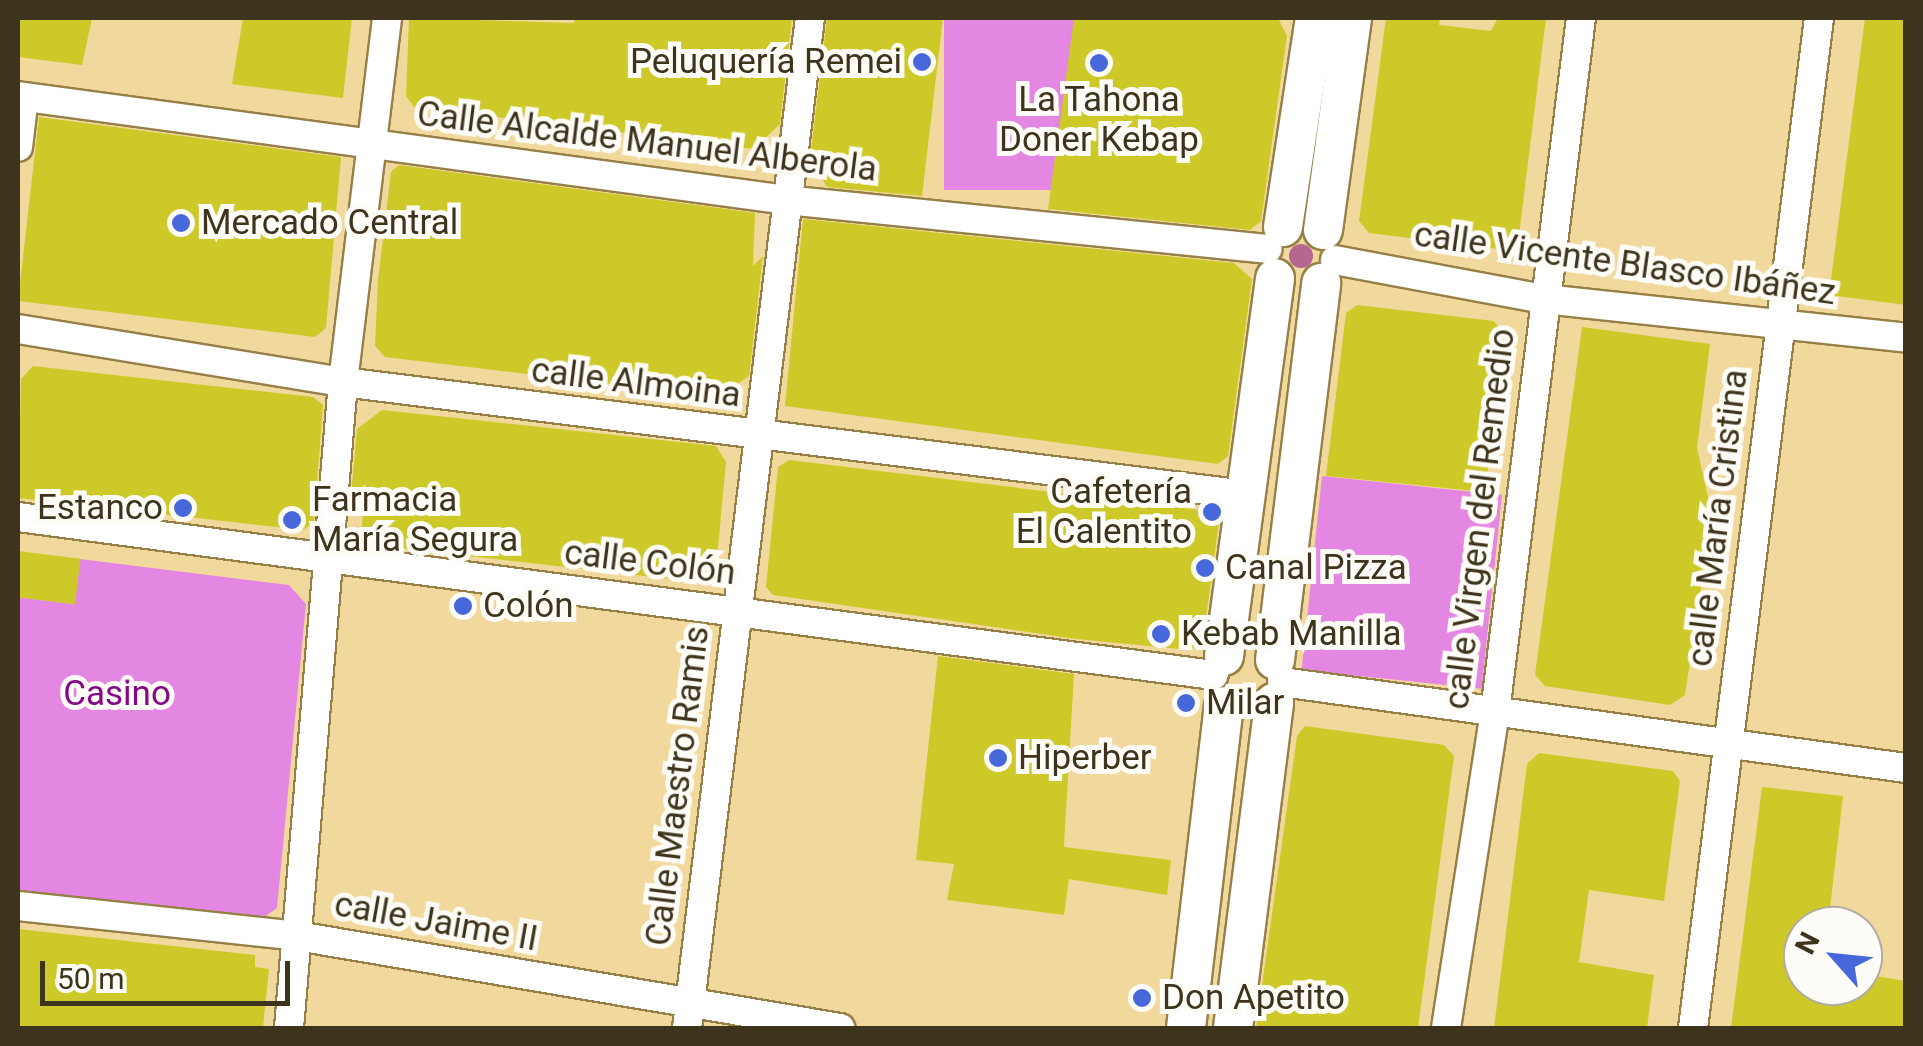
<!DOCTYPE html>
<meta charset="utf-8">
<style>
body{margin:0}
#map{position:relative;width:1923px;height:1046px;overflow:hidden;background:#f1d99e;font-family:Roboto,sans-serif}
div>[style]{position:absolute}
.green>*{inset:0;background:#e487e2;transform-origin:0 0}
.building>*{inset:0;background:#cdc929;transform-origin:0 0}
.roads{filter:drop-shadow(2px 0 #978048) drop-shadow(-2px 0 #978048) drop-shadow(0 2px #978048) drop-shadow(0 -2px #978048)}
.street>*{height:28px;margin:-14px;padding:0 14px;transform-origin:14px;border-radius:14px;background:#fff}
.secondary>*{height:38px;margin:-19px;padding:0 19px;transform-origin:19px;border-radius:19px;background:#fff}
.trees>*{width:24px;height:24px;margin:-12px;border-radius:50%;background:#b66791}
.dots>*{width:28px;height:28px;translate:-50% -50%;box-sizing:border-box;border:5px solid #fefcf6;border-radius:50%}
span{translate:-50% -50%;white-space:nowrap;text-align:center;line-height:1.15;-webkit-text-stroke:10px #fefcf6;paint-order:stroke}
.poi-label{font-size:35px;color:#3e341d}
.right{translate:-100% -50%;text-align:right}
.left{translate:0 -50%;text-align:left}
.street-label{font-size:35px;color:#3e341d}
.park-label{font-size:35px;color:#850986}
.frame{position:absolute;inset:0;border:20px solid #3e341d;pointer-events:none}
.north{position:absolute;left:1783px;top:906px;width:100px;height:100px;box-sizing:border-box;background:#fefcf6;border:2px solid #b1ac9f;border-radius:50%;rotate:297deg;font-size:28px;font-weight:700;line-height:40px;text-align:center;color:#3e341d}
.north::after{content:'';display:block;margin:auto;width:35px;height:45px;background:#4668db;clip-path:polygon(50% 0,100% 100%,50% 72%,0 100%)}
.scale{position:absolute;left:40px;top:961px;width:250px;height:45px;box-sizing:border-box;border:5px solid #3e341d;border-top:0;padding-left:12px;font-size:30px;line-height:35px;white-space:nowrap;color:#3e341d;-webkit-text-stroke:8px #fefcf6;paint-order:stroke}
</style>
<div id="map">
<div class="green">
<div style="left:944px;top:18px;width:130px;height:172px"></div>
<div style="left:1322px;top:476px;width:181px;height:195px;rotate:6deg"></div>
<div style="clip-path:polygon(80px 559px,289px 585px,306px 604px,277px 908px,260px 920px,18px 894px,18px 597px,73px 604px)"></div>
</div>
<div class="building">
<div style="clip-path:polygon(18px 18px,92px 18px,82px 65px,18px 57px)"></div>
<div style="clip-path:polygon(243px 18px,352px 18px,343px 98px,232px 84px)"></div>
<div style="clip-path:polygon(409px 18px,574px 23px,575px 18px,792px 18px,780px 124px,754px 149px,414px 107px,406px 96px)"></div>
<div style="clip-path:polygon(827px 18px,943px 18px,922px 196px,827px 187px,810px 159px)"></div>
<div style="clip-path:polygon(1074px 18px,1278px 18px,1287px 36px,1261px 221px,1250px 230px,1048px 209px)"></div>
<div style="clip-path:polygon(1386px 18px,1440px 18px,1439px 25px,1491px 31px,1498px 18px,1546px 18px,1518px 243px,1507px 250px,1369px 233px,1359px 221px)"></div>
<div style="clip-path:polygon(1865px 18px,1906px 18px,1906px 305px,1829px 295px)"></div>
<div style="clip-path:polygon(39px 117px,341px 157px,326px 328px,315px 337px,18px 301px)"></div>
<div style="clip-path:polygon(399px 165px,755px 213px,753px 266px,763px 256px,749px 376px,719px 397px,385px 357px,375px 346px,378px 280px,391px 172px)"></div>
<div style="clip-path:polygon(803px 219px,1234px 263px,1252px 279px,1228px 456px,1218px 464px,785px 406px)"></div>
<div style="clip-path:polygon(1357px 305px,1494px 321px,1505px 336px,1485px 492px,1326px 476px,1346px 313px)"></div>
<div style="clip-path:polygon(1582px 327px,1710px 344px,1697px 448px,1712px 515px,1685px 695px,1670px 705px,1545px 686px,1535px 675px)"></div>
<div style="clip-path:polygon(33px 366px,313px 397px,323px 405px,314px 522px,303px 530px,18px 498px,21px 379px)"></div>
<div style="clip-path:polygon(382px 410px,716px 446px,726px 462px,716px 569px,697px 582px,372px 545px,361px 533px,366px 484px,351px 495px,357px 429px)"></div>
<div style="clip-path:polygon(789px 460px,1208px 511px,1219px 522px,1203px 640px,1190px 650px,1076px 639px,773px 595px,766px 587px,778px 467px)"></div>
<div style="left:18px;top:551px;width:63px;height:46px;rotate:7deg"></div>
<div style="clip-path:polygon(938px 656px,1074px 674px,1064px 847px,1171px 860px,1167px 895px,1069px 879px,1064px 915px,947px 900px,954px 864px,916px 860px)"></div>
<div style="clip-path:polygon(1305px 726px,1444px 745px,1454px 756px,1418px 1028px,1256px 1028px,1297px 736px)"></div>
<div style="clip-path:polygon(1539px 753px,1673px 771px,1680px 781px,1664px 901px,1589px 890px,1579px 962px,1654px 975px,1647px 1028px,1494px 1028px,1527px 764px)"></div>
<div style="clip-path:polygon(1762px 787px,1843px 796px,1828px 926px,1803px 926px,1803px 986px,1863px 986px,1863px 974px,1906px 981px,1904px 1028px,1731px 1028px)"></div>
<div style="clip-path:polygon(18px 929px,255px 955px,255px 967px,269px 969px,263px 1028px,18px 1028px)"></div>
</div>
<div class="roads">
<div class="street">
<div style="left:18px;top:96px;width:775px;rotate:7.71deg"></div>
<div style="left:786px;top:200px;width:484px;rotate:5.8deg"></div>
<div style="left:18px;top:147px;width:50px;rotate:-83.2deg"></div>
<div style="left:1335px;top:260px;width:213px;rotate:10.6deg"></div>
<div style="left:1544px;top:299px;width:364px;rotate:6.1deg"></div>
<div style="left:18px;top:329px;width:329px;rotate:9.3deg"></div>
<div style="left:343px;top:382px;width:911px;rotate:7.13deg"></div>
<div style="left:18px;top:517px;width:1206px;rotate:7.53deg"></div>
<div style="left:1282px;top:682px;width:630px;rotate:7.85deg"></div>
<div style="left:18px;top:906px;width:281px;rotate:6.1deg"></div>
<div style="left:297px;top:936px;width:551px;rotate:9.62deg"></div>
<div style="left:289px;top:1028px;width:648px;rotate:-85.22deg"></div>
<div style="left:343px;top:382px;width:367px;rotate:-83.1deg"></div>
<div style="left:687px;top:1028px;width:1017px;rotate:-83.06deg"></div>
<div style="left:1446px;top:1028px;width:320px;rotate:-81.2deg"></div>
<div style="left:1495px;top:712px;width:699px;rotate:-82.94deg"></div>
<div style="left:1693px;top:1028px;width:1018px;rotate:-82.89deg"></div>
</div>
<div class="secondary">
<div style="left:1283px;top:227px;width:211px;rotate:-81.3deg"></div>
<div style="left:1323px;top:230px;width:214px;rotate:-82.2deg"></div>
<div style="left:1224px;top:656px;width:381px;rotate:-82.3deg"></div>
<div style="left:1275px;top:660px;width:380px;rotate:-83deg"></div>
<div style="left:1186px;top:1028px;width:324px;rotate:-83.3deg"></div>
<div style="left:1233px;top:1028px;width:328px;rotate:-82.8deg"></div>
</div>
</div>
<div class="trees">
<div style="left:1301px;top:256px"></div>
</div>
<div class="dots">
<div style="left:922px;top:62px;background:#4668db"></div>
<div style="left:1099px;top:63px;background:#4668db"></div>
<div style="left:181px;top:223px;background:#4668db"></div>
<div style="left:183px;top:508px;background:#4668db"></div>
<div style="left:1212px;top:512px;background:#4668db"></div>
<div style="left:292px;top:520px;background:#4668db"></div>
<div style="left:1205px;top:568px;background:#4668db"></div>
<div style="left:463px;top:606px;background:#4668db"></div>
<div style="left:1161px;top:634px;background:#4668db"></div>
<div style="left:1186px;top:703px;background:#4668db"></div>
<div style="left:998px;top:758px;background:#4668db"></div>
<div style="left:1142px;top:998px;background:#4668db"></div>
</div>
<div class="poi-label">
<span class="right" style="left:902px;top:62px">Peluquería Remei</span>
<span style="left:1099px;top:120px">La Tahona<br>Doner Kebap</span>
<span class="left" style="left:201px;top:223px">Mercado Central</span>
<span class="right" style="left:1192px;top:512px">Cafetería<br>El Calentito</span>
<span class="left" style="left:312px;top:520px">Farmacia<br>María Segura</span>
<span class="right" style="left:163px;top:508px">Estanco</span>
<span class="left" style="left:1225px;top:568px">Canal Pizza</span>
<span class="left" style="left:483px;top:606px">Colón</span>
<span class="left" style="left:1181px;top:634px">Kebab Manilla</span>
<span class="left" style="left:1206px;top:703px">Milar</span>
<span class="left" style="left:1018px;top:758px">Hiperber</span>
<span class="left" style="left:1162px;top:998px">Don Apetito</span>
</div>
<div class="street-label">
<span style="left:647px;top:142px;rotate:7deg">Calle Alcalde Manuel Alberola</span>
<span style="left:1625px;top:264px;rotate:8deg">calle Vicente Blasco Ibáñez</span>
<span style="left:636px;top:383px;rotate:7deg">calle Almoina</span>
<span style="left:1718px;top:518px;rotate:-83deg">calle María Cristina</span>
<span style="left:1480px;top:519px;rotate:-83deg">calle Virgen del Remedio</span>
<span style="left:650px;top:563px;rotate:7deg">calle Colón</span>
<span style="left:678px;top:786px;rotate:-83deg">Calle Maestro Ramis</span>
<span style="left:436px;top:922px;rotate:10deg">calle Jaime II</span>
</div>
<div class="park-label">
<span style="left:117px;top:694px">Casino</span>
</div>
<div class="frame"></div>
<div class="north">N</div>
<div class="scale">50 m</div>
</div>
